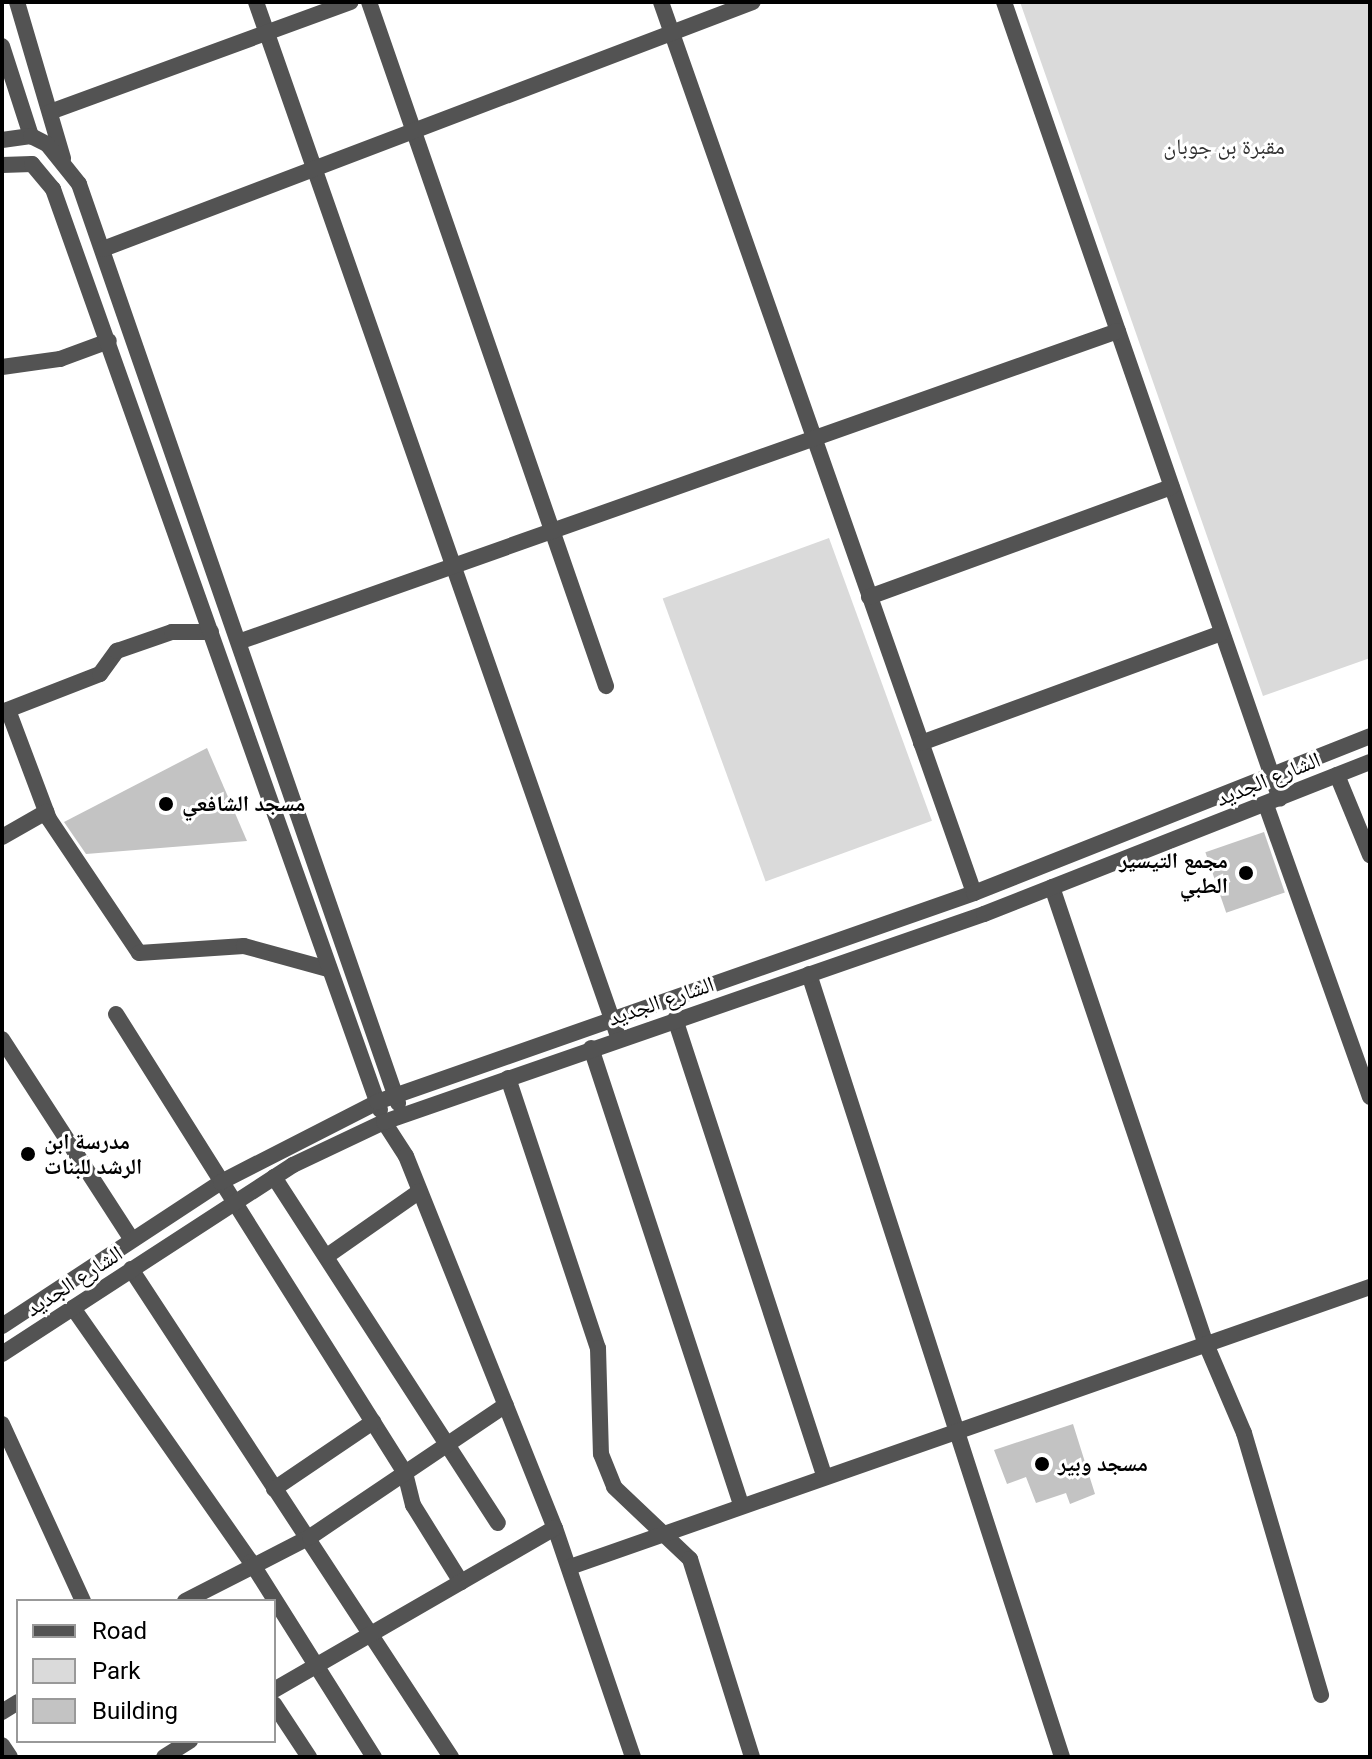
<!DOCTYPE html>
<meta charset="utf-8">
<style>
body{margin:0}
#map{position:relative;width:1372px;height:1759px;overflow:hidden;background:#fff;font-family:Roboto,"Noto Naskh Arabic",sans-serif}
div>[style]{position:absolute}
.green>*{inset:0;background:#dadada;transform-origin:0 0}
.building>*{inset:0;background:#c3c3c3;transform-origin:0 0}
.minor>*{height:16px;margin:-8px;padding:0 8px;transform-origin:8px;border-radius:8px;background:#535353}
.tertiary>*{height:16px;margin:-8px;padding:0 8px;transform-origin:8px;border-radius:8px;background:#535353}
.dots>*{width:22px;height:22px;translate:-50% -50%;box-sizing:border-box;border:4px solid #fff;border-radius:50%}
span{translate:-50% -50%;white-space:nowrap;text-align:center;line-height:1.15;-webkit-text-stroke:6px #fff;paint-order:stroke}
.park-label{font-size:22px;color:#313131}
.street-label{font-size:22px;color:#000}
.poi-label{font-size:22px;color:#000;font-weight:700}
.left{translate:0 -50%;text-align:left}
.right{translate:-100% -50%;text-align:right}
.frame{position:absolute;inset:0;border:4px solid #000;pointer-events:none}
.legend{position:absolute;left:16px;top:1599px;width:260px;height:144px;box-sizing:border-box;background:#fff;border:2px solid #999;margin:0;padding:10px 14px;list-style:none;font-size:24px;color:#000}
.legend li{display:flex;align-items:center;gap:16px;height:40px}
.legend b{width:40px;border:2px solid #999}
</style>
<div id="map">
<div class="green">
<div style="clip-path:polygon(1020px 2px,1370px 2px,1370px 658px,1263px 696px)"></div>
<div style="left:829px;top:538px;width:301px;height:177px;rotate:70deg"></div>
</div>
<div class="building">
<div style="clip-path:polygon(207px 748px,247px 841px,86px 854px,64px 822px)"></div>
<div style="left:1264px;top:832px;width:64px;height:62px;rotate:71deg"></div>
<div style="clip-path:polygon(1073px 1424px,1095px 1494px,1070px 1504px,1066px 1493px,1036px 1503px,1026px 1477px,1007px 1484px,994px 1450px)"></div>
</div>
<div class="minor">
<div style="left:17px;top:2px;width:163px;rotate:73.6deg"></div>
<div style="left:256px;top:2px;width:1099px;rotate:70.71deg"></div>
<div style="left:369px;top:2px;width:724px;rotate:70.89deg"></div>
<div style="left:661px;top:2px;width:944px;rotate:70.64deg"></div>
<div style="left:1004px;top:2px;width:843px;rotate:70.9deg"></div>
<div style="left:2px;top:46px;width:95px;rotate:72.1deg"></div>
<div style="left:50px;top:112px;width:320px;rotate:-20.1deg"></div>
<div style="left:2px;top:367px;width:59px;rotate:-7.9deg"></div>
<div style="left:60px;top:359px;width:52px;rotate:-20.2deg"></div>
<div style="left:869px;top:597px;width:322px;rotate:-20deg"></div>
<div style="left:241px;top:641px;width:930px;rotate:-19.47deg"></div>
<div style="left:8px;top:710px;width:116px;rotate:69.4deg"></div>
<div style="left:49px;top:819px;width:161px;rotate:56.1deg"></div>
<div style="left:139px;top:953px;width:105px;rotate:-3.8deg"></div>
<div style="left:244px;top:946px;width:87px;rotate:15.3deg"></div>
<div style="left:2px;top:712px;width:105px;rotate:-21.2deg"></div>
<div style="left:100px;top:674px;width:29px;rotate:-54deg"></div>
<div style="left:117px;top:651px;width:58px;rotate:-19.1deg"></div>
<div style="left:172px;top:632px;width:39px"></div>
<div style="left:921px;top:743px;width:320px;rotate:-20.1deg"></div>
<div style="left:1337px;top:775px;width:87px;rotate:67.6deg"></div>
<div style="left:1266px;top:805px;width:310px;rotate:70.4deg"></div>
<div style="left:2px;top:837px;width:51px;rotate:-29.6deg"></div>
<div style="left:1052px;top:887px;width:482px;rotate:71.4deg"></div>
<div style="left:1206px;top:1344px;width:97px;rotate:66.9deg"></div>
<div style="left:1244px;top:1433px;width:273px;rotate:73.6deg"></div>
<div style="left:809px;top:974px;width:823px;rotate:72.09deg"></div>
<div style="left:116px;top:1014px;width:542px;rotate:57.8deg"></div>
<div style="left:405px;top:1473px;width:33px;rotate:76deg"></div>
<div style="left:413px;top:1505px;width:91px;rotate:58.1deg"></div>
<div style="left:675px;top:1019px;width:482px;rotate:71.9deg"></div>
<div style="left:2px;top:1039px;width:239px;rotate:57.1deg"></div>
<div style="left:591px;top:1048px;width:482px;rotate:71.8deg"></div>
<div style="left:508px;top:1078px;width:285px;rotate:71.6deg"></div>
<div style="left:598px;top:1348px;width:106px;rotate:88.4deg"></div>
<div style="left:601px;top:1454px;width:35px;rotate:68deg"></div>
<div style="left:614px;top:1487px;width:105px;rotate:43.5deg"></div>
<div style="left:690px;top:1559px;width:207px;rotate:72.6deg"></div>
<div style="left:384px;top:1122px;width:40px;rotate:57.1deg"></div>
<div style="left:406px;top:1156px;width:401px;rotate:68.2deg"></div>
<div style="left:555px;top:1528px;width:242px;rotate:71.2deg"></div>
<div style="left:274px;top:1177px;width:412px;rotate:57.1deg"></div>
<div style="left:327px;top:1256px;width:113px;rotate:-35deg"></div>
<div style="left:131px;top:1269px;width:584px;rotate:56.75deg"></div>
<div style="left:73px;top:1308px;width:310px;rotate:55deg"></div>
<div style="left:251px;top:1562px;width:231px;rotate:57.8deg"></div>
<div style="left:2px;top:1424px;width:195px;rotate:65.4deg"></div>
<div style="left:274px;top:1489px;width:120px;rotate:-34.1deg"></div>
<div style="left:570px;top:1567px;width:848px;rotate:-19.29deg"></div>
<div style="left:185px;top:1601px;width:140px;rotate:-27.1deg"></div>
<div style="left:310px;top:1537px;width:236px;rotate:-34deg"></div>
<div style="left:274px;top:1690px;width:324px;rotate:-30deg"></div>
<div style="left:274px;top:1704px;width:64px;rotate:56.6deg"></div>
<div style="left:2px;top:1712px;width:19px;rotate:-32deg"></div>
<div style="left:2px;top:1745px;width:14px;rotate:56deg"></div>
<div style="left:164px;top:1757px;width:31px;rotate:-32deg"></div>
</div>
<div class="tertiary">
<div style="left:2px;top:140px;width:29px;rotate:-8deg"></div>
<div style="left:31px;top:136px;width:18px;rotate:27deg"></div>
<div style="left:47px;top:144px;width:51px;rotate:51.3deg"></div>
<div style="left:79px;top:184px;width:973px;rotate:70.86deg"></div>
<div style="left:2px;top:165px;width:30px;rotate:-2deg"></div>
<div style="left:32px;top:164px;width:33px;rotate:50deg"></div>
<div style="left:53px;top:189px;width:977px;rotate:70.45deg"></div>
<div style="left:103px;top:249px;width:695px;rotate:-20.81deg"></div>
<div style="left:2px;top:1326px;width:262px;rotate:-33.3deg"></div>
<div style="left:221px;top:1182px;width:175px;rotate:-27.1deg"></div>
<div style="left:377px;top:1102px;width:633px;rotate:-19.29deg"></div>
<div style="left:974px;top:893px;width:426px;rotate:-21.6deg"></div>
<div style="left:2px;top:1354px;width:347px;rotate:-33deg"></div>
<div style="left:293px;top:1165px;width:101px;rotate:-25.3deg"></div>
<div style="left:384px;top:1122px;width:635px;rotate:-19.12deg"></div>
<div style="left:984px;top:914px;width:415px;rotate:-21.5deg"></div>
</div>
<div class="dots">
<div style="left:166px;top:804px;background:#000"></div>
<div style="left:1246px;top:873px;background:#000"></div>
<div style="left:28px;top:1154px;background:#000"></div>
<div style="left:1042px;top:1464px;background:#000"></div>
</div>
<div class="park-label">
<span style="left:1224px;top:147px">مقبرة بن جوبان</span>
</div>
<div class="street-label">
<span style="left:1268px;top:779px;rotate:-22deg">الشارع الجديد</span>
<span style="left:661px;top:1001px;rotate:-19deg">الشارع الجديد</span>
<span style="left:74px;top:1281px;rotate:-33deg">الشارع الجديد</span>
</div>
<div class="poi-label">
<span class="left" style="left:182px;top:804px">مسجد الشافعي</span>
<span class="right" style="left:1228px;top:873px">مجمع التيسير<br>الطبي</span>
<span class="left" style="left:44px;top:1154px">مدرسة ابن<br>الرشد للبنات</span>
<span class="left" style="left:1058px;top:1464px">مسجد وبير</span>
</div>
<div class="frame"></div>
<ul class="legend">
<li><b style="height:10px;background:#535353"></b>Road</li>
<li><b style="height:22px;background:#dadada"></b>Park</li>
<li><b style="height:22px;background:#c3c3c3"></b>Building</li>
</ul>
</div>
